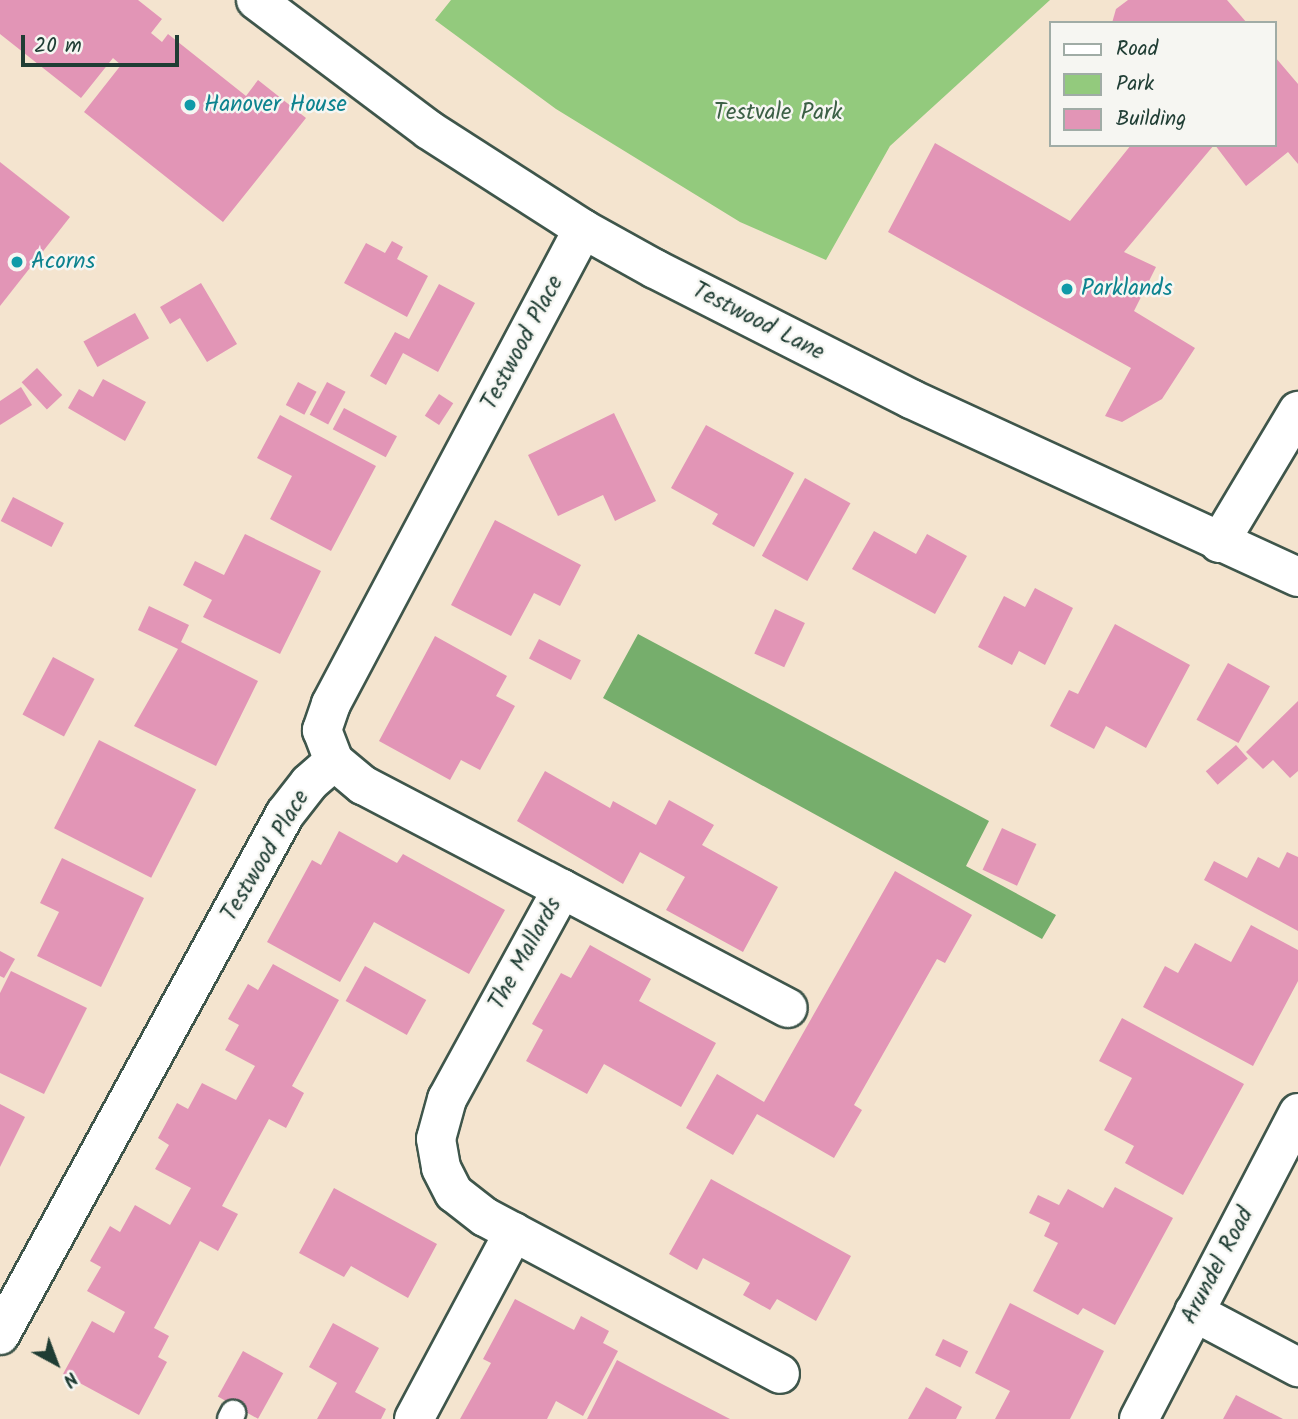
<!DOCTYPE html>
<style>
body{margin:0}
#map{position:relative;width:1298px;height:1419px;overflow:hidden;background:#f4e4cf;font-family:Kalam,sans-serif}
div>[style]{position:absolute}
.green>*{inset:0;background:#93ca7d}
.forest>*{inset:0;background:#76ae6c}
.building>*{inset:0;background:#e295b6;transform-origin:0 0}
.roads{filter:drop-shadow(2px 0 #3f564b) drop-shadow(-2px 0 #3f564b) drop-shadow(0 2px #3f564b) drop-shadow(0 -2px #3f564b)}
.service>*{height:24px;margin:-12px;padding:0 12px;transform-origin:12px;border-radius:12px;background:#fff}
.minor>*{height:38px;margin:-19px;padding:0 19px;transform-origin:19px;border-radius:19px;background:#fff}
.dots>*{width:19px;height:19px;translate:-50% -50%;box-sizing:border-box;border:4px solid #f6f6f2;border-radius:50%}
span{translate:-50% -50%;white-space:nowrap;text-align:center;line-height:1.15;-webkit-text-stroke:5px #f6f6f2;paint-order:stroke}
.culture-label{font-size:23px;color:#0d838f}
.left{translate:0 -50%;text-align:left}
.park-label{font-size:23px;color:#3c6046}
.street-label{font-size:23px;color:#1f3d34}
.legend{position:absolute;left:1049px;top:21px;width:228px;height:126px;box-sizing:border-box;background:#f6f6f2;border:2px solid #a0aca6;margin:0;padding:9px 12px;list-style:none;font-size:21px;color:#1f3d34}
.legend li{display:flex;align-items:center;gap:14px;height:35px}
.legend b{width:35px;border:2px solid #a0aca6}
.north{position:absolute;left:21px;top:1328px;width:70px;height:70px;-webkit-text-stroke:5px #f6f6f2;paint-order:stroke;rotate:139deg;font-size:19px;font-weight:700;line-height:28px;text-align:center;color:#1f3d34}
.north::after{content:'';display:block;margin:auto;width:24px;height:32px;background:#1f3d34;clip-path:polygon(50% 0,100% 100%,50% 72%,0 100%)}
.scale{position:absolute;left:21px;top:35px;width:158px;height:32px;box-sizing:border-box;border:4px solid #1f3d34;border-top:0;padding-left:9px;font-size:21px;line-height:24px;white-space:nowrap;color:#1f3d34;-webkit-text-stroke:5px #f6f6f2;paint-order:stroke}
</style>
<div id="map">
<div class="green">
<div style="clip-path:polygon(451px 0,1050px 0,890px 146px,826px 260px,740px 222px,556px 109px,435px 20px)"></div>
</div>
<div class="forest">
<div style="clip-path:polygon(638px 634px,989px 821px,966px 866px,1056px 915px,1042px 939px,603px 698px)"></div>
</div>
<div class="building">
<div style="clip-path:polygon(0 0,138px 0,162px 19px,151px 33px,162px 42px,168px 34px,246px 96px,258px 80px,306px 118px,223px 222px,84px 112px,121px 65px,113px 58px,81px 98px,0 34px)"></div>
<div style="clip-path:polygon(1128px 0,1227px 0,1247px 23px,1112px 23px,1116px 9px)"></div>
<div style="clip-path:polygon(1275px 57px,1298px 84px,1298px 164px,1288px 152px,1246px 186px,1215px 145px,1275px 145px)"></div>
<div style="clip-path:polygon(935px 143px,1070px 221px,1131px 145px,1214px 145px,1124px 252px,1156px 267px,1134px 311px,1195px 348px,1162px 399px,1122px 422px,1105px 416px,1131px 368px,888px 232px)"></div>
<div style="clip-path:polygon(0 162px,70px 217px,0 306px)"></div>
<div style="clip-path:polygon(392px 241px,403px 247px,397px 259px,428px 276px,407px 317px,344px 283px,366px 243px,385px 253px)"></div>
<div style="clip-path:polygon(201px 283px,237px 344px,207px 362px,180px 318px,170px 324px,160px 307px)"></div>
<div style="clip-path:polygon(439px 284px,475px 303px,438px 372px,403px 353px,386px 385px,370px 376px,395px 332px,409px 339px)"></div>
<div style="left:135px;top:313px;width:29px;height:59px;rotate:61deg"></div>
<div style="left:37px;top:368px;width:37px;height:21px;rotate:47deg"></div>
<div style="clip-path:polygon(103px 379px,146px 402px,125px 441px,68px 408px,79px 389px,93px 397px)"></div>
<div style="left:298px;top:382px;width:21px;height:26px;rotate:28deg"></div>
<div style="left:327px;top:382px;width:21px;height:37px;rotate:28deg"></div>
<div style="clip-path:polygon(21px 387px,32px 405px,0 425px,0 401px)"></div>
<div style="left:439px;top:394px;width:17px;height:26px;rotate:33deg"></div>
<div style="left:344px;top:408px;width:60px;height:24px;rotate:28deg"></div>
<div style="clip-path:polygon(614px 413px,656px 501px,615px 521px,603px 495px,558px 516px,528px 455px)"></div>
<div style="clip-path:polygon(280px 415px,376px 466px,331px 551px,270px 519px,292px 476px,257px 458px)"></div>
<div style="clip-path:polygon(706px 425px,794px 473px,754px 547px,712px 524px,718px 514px,671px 488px)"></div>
<div style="left:805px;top:478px;width:52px;height:89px;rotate:29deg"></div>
<div style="left:13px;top:497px;width:57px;height:27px;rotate:27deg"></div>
<div style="clip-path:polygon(495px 520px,581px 565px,560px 606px,534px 593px,511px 636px,451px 605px)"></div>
<div style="clip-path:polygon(874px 531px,916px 554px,927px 534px,967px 556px,935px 614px,852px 569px)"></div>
<div style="clip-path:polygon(245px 534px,321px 571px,280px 654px,203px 617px,212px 600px,183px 585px,195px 561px,224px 575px)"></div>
<div style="clip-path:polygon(1035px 588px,1073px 608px,1045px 665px,1019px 651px,1012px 665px,978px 647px,1004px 596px,1025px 607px)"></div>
<div style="clip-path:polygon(149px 606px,189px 625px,181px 642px,258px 681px,216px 766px,134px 726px,178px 649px,138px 630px)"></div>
<div style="left:775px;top:609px;width:33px;height:49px;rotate:25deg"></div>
<div style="clip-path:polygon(1115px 624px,1190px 665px,1146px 748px,1106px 726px,1094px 749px,1050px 726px,1069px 690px,1078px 694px)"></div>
<div style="clip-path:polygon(435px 636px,507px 676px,496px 696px,515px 706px,480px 770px,461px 760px,450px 780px,379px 741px)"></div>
<div style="left:539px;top:639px;width:47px;height:22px;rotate:27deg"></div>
<div style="left:53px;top:657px;width:47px;height:65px;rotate:28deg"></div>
<div style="left:1228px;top:663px;width:48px;height:65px;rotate:29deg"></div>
<div style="clip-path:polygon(1298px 701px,1298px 771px,1290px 778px,1273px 760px,1263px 769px,1246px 752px)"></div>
<div style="left:99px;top:740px;width:109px;height:99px;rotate:27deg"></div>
<div style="left:1236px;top:745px;width:18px;height:40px;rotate:49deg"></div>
<div style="clip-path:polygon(545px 771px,610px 808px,613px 801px,656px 825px,669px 800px,714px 825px,702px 845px,778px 887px,743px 952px,666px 910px,685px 877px,640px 852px,623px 884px,517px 821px)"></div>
<div style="left:1002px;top:828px;width:38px;height:46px;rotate:25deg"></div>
<div style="clip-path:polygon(339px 831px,397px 863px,403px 854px,505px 910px,469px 974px,374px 922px,340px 982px,267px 942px,312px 860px,321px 865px)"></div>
<div style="clip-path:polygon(1287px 852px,1298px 857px,1298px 931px,1204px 880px,1214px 861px,1247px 878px,1258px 857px,1279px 868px)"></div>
<div style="clip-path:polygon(62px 858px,144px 898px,101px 987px,37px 956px,59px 912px,40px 903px)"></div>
<div style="clip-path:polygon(895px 871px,972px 915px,945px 963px,937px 959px,854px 1105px,862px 1110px,834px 1158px,757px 1114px,733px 1155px,686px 1128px,717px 1074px,764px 1102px)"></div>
<div style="clip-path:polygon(1251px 925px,1298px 950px,1298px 981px,1253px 1066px,1143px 1007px,1165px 966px,1178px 973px,1195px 943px,1231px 962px)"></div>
<div style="clip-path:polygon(590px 945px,651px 979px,639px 1001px,716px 1043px,681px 1107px,604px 1064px,587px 1094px,526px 1061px,543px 1030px,532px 1024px,561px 973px,571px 978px)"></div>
<div style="clip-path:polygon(0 951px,15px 959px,4px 978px,0 976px)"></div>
<div style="clip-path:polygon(273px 964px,339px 1000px,292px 1086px,304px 1093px,286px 1128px,269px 1119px,222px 1206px,238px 1214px,218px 1251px,200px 1241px,154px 1328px,169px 1336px,158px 1357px,167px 1362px,139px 1415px,63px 1374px,92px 1321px,114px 1333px,125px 1312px,87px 1291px,101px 1267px,90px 1261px,110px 1226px,120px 1232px,135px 1205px,170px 1225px,191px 1188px,155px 1169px,169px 1145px,158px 1138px,177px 1103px,188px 1109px,202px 1083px,236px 1100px,255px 1066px,225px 1050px,239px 1025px,228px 1019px,248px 984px,258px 990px)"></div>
<div style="left:365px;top:966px;width:70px;height:40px;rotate:29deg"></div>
<div style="clip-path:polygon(11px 971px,87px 1008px,44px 1094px,0 1073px,0 993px)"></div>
<div style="clip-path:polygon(1122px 1018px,1244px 1084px,1183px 1195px,1125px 1163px,1134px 1146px,1104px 1130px,1132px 1078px,1099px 1061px)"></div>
<div style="clip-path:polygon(0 1104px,25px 1117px,0 1167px)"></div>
<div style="clip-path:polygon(711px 1179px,851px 1256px,816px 1321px,777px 1299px,770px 1310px,743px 1295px,750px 1283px,703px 1258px,697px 1270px,669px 1254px)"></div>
<div style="clip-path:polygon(1115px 1187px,1173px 1218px,1115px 1325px,1083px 1308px,1078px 1315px,1033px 1291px,1058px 1243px,1044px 1236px,1050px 1223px,1029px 1213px,1038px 1195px,1059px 1205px,1068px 1189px,1103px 1208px)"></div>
<div style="clip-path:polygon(334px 1188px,437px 1244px,408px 1298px,351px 1266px,344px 1277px,299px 1253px)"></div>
<div style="clip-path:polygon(515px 1299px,574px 1330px,581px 1316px,609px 1331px,603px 1343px,618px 1351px,583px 1416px,556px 1401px,547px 1419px,460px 1419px,491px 1363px,483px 1359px)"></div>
<div style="clip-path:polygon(1010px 1303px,1104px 1351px,1070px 1419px,995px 1419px,1010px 1391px,975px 1373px)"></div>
<div style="clip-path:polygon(333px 1323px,379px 1348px,355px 1392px,386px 1409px,381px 1419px,317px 1419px,337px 1383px,309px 1367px)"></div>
<div style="left:943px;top:1339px;width:28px;height:18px;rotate:26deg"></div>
<div style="left:243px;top:1351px;width:46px;height:52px;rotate:29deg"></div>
<div style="clip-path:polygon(617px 1360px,662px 1384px,730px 1419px,587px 1419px)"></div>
<div style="clip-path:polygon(926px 1387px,962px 1407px,956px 1419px,908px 1419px)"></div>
<div style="clip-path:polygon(1236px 1395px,1283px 1419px,1223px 1419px)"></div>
</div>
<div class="roads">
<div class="service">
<div style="left:230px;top:1419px;width:7px;rotate:-63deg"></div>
</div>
<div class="minor">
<div style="left:256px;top:0;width:216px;rotate:36.9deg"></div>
<div style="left:429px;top:130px;width:183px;rotate:32.7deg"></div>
<div style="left:583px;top:229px;width:82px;rotate:29.1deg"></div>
<div style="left:655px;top:269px;width:287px;rotate:26.9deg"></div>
<div style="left:911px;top:399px;width:426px;rotate:24.7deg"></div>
<div style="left:583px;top:229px;width:538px;rotate:117.95deg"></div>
<div style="left:331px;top:704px;width:28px;rotate:109deg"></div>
<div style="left:322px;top:730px;width:33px;rotate:69deg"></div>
<div style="left:334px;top:761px;width:38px;rotate:40deg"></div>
<div style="left:363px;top:785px;width:225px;rotate:27.6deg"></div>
<div style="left:562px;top:889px;width:239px;rotate:118.7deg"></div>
<div style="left:447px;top:1099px;width:41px;rotate:105.4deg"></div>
<div style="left:436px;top:1139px;width:29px;rotate:80deg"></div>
<div style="left:441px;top:1168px;width:28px;rotate:63deg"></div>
<div style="left:454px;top:1193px;width:39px;rotate:38deg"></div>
<div style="left:485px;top:1217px;width:334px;rotate:28deg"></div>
<div style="left:1219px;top:543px;width:154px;rotate:-59.1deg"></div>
<div style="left:562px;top:889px;width:255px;rotate:27.8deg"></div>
<div style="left:1194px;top:1312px;width:118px;rotate:27.9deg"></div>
<div style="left:0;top:1335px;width:594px;rotate:-61.32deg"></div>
<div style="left:285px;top:814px;width:39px;rotate:-52deg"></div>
<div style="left:309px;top:783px;width:33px;rotate:-41deg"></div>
<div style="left:414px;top:1419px;width:212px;rotate:-61.9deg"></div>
<div style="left:1139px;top:1419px;width:345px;rotate:-62.5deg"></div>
</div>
</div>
<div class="dots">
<div style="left:190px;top:105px;background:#0f9aa8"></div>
<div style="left:17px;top:262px;background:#0f9aa8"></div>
<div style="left:1067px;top:289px;background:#0f9aa8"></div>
</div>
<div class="culture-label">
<span class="left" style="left:204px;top:105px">Hanover House</span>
<span class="left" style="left:31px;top:262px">Acorns</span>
<span class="left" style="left:1081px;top:289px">Parklands</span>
</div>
<div class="park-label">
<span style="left:778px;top:113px">Testvale Park</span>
</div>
<div class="street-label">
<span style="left:758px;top:322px;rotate:27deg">Testwood Lane</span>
<span style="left:523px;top:343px;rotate:-62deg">Testwood Place</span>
<span style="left:266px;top:856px;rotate:-59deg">Testwood Place</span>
<span style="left:526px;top:954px;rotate:-61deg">The Mallards</span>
<span style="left:1218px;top:1266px;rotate:-62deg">Arundel Road</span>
</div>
<ul class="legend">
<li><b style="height:9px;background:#fff"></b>Road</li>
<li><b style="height:19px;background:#93ca7d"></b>Park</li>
<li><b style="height:19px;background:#e295b6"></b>Building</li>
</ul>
<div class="north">N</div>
<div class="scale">20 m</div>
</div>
